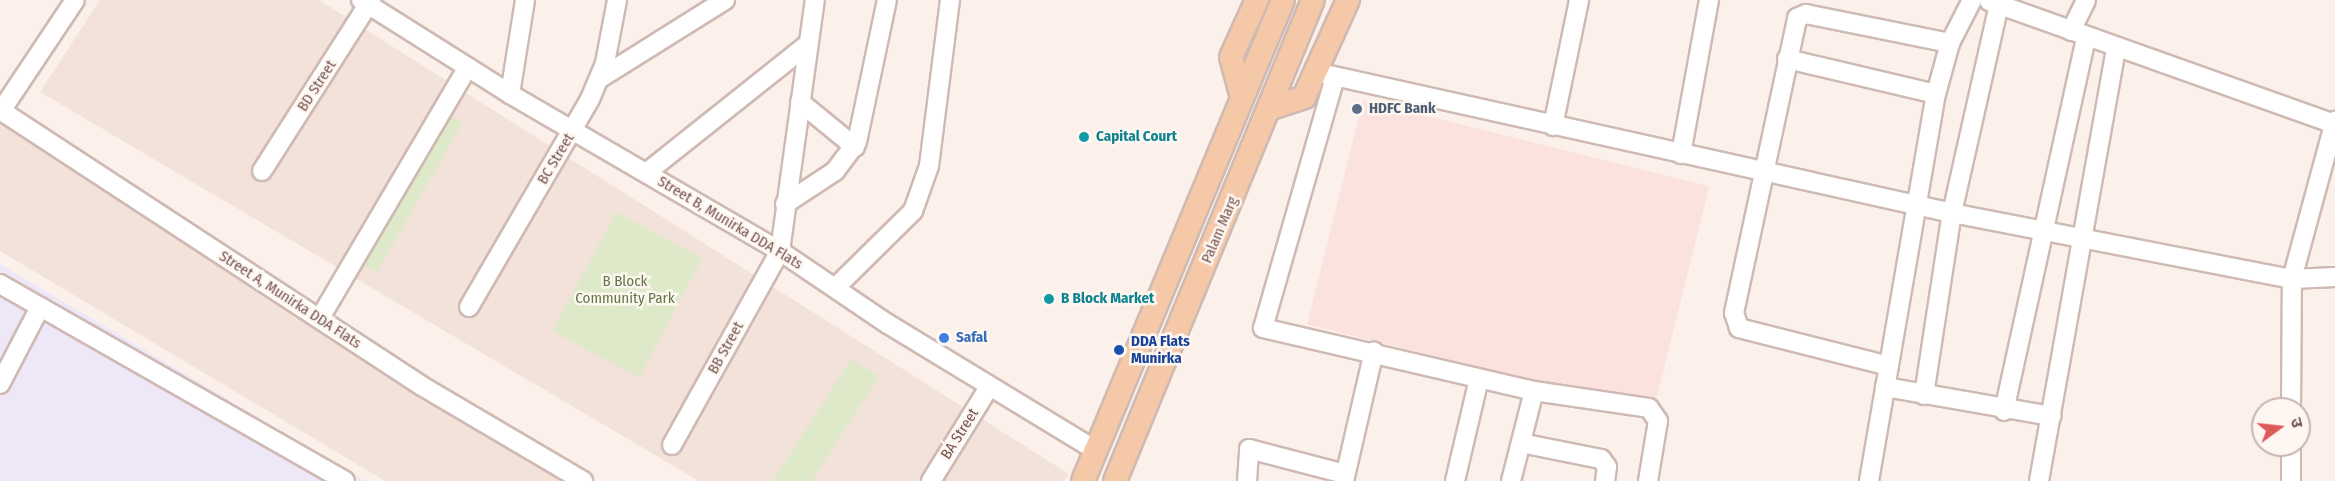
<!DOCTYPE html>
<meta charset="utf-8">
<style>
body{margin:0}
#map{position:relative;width:2335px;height:481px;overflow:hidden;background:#fbf1ea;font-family:"Fira Sans Condensed","Noto Sans Devanagari",sans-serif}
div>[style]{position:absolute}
.residential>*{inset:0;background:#f3e2d9}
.commercial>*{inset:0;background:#fbe2df;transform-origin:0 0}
.education>*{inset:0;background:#eee7f8}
.green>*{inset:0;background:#dde9c9;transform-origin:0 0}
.roads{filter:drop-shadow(2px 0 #cfbab3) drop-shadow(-2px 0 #cfbab3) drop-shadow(0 2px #cfbab3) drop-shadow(0 -2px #cfbab3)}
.minor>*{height:18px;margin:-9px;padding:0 9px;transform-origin:9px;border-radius:9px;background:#fff}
.major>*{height:22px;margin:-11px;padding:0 11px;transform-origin:11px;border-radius:11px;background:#f5c8a8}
.dots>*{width:16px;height:16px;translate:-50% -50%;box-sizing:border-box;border:3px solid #fef6f1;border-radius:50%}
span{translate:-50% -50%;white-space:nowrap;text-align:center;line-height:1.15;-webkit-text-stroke:5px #fef6f1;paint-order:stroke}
.street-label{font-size:15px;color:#75544f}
.service-label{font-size:15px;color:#4e5e75;font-weight:700}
.left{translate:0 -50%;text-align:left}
.culture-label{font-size:15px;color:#0d838f;font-weight:700}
.park-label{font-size:15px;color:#617947}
.shop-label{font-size:15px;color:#366cbe;font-weight:700}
.transit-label{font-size:15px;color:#164399;font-weight:700}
.north{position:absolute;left:2251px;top:397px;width:60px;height:60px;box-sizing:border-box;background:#fef6f1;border:2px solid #c7b5b0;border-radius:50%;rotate:75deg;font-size:16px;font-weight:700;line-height:24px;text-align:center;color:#75544f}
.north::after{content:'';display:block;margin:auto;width:21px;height:27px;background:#dc5a59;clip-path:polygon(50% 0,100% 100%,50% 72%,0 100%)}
</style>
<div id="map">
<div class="residential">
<div style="clip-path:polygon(100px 0,319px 0,1069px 474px,1064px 481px,699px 481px,40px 92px)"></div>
<div style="clip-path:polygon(0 100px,579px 481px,385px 481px,0 251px)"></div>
</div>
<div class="commercial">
<div style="left:1363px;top:100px;width:357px;height:231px;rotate:14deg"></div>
</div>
<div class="education">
<div style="clip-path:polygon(0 264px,365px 481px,0 481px)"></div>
</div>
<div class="green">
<div style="left:435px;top:107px;width:32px;height:172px;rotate:30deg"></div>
<div style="left:616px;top:212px;width:98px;height:135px;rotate:28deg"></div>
<div style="clip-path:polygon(851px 359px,879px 376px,812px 481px,773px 481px)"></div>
</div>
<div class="roads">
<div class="minor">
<div style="left:361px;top:0;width:176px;rotate:32.2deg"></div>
<div style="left:510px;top:94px;width:312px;rotate:30.2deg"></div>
<div style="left:780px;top:251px;width:130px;rotate:34.1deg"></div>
<div style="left:888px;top:324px;width:242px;rotate:31.3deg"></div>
<div style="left:1989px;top:1px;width:366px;rotate:19.6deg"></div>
<div style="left:2071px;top:31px;width:34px;rotate:-64deg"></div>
<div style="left:1787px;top:59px;width:153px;rotate:13.2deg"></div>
<div style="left:1316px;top:72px;width:651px;rotate:12.5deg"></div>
<div style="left:1952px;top:213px;width:346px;rotate:11deg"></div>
<div style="left:2292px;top:279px;width:43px;rotate:-2.7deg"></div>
<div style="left:1335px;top:77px;width:261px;rotate:106deg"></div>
<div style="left:1263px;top:328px;width:278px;rotate:13.1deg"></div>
<div style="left:1534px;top:391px;width:116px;rotate:8.4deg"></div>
<div style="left:1649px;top:408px;width:16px;rotate:55deg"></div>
<div style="left:1658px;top:421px;width:61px;rotate:99.5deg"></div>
<div style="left:599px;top:79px;width:149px;rotate:-32.1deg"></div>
<div style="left:510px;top:94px;width:95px;rotate:-80.9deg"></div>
<div style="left:800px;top:102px;width:71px;rotate:39.3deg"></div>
<div style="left:0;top:110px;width:504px;rotate:33.19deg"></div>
<div style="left:422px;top:386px;width:187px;rotate:30.5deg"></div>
<div style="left:1px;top:111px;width:133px;rotate:-56.3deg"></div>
<div style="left:1553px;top:126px;width:129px;rotate:-78.3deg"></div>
<div style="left:1681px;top:154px;width:157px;rotate:-79.7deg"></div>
<div style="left:262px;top:171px;width:203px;rotate:-57.5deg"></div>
<div style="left:646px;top:173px;width:207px;rotate:-38.5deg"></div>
<div style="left:785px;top:204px;width:60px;rotate:-33.4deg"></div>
<div style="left:835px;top:171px;width:36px;rotate:-53deg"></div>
<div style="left:857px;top:142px;width:145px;rotate:-78.1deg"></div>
<div style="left:0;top:284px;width:397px;rotate:29.7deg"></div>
<div style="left:836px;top:287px;width:108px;rotate:-44.6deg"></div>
<div style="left:913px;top:211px;width:48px;rotate:-70.4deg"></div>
<div style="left:929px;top:166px;width:167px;rotate:-82.8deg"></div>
<div style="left:469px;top:307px;width:241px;rotate:-59.8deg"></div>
<div style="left:590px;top:99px;width:39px;rotate:-67deg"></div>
<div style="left:605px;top:63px;width:64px;rotate:-79.2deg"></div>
<div style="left:320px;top:318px;width:291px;rotate:-59.5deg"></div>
<div style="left:1889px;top:366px;width:155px;rotate:-165.8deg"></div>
<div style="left:1739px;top:328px;width:16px;rotate:-108deg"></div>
<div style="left:1734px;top:313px;width:302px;rotate:-77.9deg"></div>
<div style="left:1797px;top:18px;width:10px;rotate:-24deg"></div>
<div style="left:1806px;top:14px;width:147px;rotate:11.4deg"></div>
<div style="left:0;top:384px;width:87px;rotate:-62.5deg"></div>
<div style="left:1885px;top:387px;width:169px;rotate:9.9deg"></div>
<div style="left:1924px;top:395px;width:184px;rotate:-81.3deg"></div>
<div style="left:1952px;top:213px;width:214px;rotate:-77.3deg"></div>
<div style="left:2291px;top:409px;width:130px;rotate:-89.6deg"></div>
<div style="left:2292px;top:279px;width:164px;rotate:-74.8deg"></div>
<div style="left:2004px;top:411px;width:383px;rotate:-77.6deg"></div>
<div style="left:1521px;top:443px;width:82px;rotate:11.3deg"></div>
<div style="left:1601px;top:459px;width:10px;rotate:53deg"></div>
<div style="left:1607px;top:467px;width:14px;rotate:98deg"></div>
<div style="left:672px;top:445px;width:222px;rotate:-60.9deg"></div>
<div style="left:780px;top:251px;width:253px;rotate:-82.1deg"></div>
<div style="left:931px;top:481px;width:110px;rotate:-58.3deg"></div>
<div style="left:1247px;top:481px;width:32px;rotate:-86deg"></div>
<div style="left:1249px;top:449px;width:99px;rotate:14.6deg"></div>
<div style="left:1344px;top:481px;width:133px;rotate:-77deg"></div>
<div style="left:1455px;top:481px;width:105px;rotate:-76.8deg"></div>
<div style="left:1511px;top:481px;width:93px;rotate:-75.7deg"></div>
<div style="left:1869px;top:481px;width:393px;rotate:-80.2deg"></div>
<div style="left:1936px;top:94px;width:53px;rotate:-74.6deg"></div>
<div style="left:1950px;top:43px;width:48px;rotate:-62.9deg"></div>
<div style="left:2039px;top:481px;width:439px;rotate:-79.9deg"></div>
<div style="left:2291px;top:481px;width:36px;rotate:-90deg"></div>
</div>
<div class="major">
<div style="left:1241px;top:94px;width:38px;rotate:-105deg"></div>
<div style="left:1231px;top:57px;width:63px;rotate:-65.5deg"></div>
<div style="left:1271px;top:108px;width:35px;rotate:-18deg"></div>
<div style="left:1304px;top:97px;width:107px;rotate:-65.6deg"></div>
<div style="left:1083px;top:481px;width:521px;rotate:-67.42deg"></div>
<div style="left:1115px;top:481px;width:520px;rotate:-67.63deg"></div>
</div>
</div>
<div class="dots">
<div style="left:1357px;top:109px;background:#5c6f8a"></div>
<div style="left:1084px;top:137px;background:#0f9aa8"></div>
<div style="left:1049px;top:299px;background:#0f9aa8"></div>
<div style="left:944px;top:338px;background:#3f7fe0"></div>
<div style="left:1119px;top:350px;background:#1a4fb4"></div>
</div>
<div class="street-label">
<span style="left:317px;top:86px;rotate:-57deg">BD Street</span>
<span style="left:556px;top:159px;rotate:-59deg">BC Street</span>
<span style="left:730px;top:223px;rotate:31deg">Street B, Munirka DDA Flats</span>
<span style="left:1220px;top:230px;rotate:-67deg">Palam Marg</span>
<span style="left:290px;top:300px;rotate:33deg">Street A, Munirka DDA Flats</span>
<span style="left:726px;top:348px;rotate:-61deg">BB Street</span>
<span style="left:960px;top:434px;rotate:-58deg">BA Street</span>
</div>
<div class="service-label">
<span class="left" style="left:1369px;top:109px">HDFC Bank</span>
</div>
<div class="culture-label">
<span class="left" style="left:1096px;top:137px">Capital Court</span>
<span class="left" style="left:1061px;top:299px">B Block Market</span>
</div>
<div class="park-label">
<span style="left:625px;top:290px">B Block<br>Community Park</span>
</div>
<div class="shop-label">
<span class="left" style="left:956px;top:338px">Safal</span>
</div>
<div class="transit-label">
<span class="left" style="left:1131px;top:350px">DDA Flats<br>Munirka</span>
</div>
<div class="north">उ</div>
</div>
